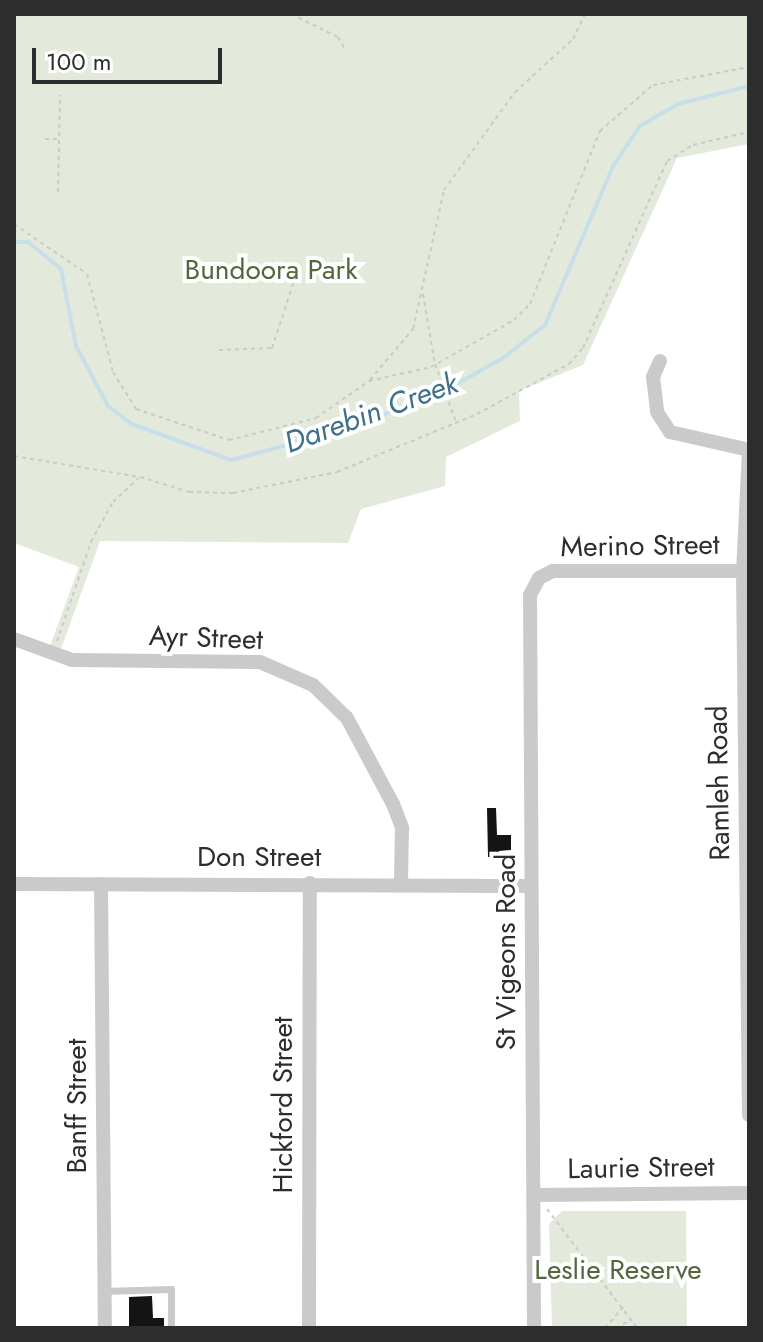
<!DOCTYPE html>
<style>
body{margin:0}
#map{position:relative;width:763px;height:1342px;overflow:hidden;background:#fff;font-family:Jost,sans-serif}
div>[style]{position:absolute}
.green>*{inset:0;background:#e4eadb}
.stream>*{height:4px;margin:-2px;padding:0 2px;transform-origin:2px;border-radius:2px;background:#c8dee9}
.building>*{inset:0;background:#141414}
.path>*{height:2px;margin-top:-1px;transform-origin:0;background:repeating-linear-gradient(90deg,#cacaca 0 4px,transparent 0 8px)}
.service>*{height:7px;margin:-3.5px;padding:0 3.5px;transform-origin:3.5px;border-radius:3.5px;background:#cacaca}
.minor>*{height:14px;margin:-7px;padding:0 7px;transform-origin:7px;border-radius:7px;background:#cacaca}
span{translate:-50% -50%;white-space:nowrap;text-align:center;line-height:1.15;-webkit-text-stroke:8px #fff;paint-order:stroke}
.park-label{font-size:28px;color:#52673d}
.street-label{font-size:28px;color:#2d2d2d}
.water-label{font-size:30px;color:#3f718b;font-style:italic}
.frame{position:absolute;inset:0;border:16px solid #2d2d2d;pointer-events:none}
.scale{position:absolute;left:32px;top:48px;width:190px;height:36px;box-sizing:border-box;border:4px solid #2d2d2d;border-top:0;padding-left:10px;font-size:24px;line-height:28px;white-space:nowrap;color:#2d2d2d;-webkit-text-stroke:6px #fff;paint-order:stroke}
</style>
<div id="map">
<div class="green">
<div style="clip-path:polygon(14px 14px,749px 14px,749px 144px,677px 158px,583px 365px,519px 391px,520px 421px,446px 457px,445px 486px,361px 509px,348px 543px,100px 541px,61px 649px,50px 646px,79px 567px,14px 543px)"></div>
<div style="clip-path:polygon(562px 1211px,686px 1211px,687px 1328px,552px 1328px,549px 1224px)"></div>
</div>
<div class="stream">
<div style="left:14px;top:242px;width:14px"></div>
<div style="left:28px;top:242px;width:43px;rotate:39.3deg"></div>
<div style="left:61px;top:269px;width:78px;rotate:79deg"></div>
<div style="left:76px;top:346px;width:68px;rotate:61.9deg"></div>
<div style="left:108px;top:406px;width:30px;rotate:37deg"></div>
<div style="left:132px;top:424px;width:105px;rotate:20deg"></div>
<div style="left:231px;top:460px;width:117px;rotate:-14.9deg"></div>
<div style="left:344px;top:430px;width:110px;rotate:-21.4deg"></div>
<div style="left:446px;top:390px;width:65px;rotate:-29.3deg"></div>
<div style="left:503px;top:358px;width:53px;rotate:-38.2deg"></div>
<div style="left:545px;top:325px;width:173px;rotate:-66.8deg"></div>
<div style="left:613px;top:166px;width:48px;rotate:-56deg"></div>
<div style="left:640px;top:126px;width:44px;rotate:-30.1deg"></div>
<div style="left:678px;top:104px;width:73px;rotate:-14.2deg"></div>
</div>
<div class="building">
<div style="clip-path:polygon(487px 808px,496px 808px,497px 835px,511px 835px,511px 850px,499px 851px,499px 857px,488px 857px)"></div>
<div style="clip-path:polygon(152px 1296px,153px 1318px,164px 1318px,164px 1328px,129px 1328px,129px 1297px)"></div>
</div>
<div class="path">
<div style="left:291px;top:14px;width:52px;rotate:26.1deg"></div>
<div style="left:338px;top:37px;width:16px;rotate:60deg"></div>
<div style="left:45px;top:139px;width:13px"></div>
<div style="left:58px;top:192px;width:97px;rotate:-88.8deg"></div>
<div style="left:14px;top:224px;width:88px;rotate:34.4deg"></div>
<div style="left:87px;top:274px;width:101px;rotate:75.1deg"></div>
<div style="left:113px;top:372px;width:44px;rotate:58.1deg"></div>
<div style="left:136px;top:409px;width:98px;rotate:18.4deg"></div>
<div style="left:229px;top:440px;width:90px;rotate:-14.2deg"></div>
<div style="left:316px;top:418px;width:65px;rotate:-34.9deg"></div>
<div style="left:369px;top:381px;width:64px;rotate:-12.7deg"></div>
<div style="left:431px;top:367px;width:95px;rotate:-29.5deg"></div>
<div style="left:514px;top:320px;width:23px;rotate:-45deg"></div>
<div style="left:530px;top:304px;width:187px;rotate:-68deg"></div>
<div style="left:600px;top:131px;width:70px;rotate:-41deg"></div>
<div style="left:653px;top:85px;width:98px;rotate:-10.6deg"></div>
<div style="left:423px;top:294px;width:71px;rotate:80.3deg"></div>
<div style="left:435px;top:364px;width:62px;rotate:70.1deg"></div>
<div style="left:219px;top:350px;width:53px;rotate:-2.2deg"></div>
<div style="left:272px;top:348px;width:86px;rotate:-71.8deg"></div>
<div style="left:370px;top:380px;width:67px;rotate:-49.9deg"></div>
<div style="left:413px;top:329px;width:142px;rotate:-77.4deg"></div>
<div style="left:444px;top:190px;width:121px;rotate:-54.1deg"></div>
<div style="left:515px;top:92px;width:79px;rotate:-42.4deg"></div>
<div style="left:573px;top:39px;width:28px;rotate:-64deg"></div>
<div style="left:14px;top:456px;width:128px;rotate:9.5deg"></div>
<div style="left:140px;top:477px;width:51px;rotate:17deg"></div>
<div style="left:189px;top:492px;width:44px;rotate:1.3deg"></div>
<div style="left:233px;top:493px;width:106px;rotate:-11.4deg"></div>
<div style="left:337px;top:472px;width:152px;rotate:-22.5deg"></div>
<div style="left:477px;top:414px;width:105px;rotate:-28.5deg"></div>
<div style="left:569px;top:364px;width:21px;rotate:-49deg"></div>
<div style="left:583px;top:348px;width:205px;rotate:-65.8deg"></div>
<div style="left:667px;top:161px;width:31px;rotate:-32deg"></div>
<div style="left:693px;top:145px;width:57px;rotate:-13.1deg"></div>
<div style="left:57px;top:641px;width:105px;rotate:-71deg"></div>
<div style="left:91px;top:542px;width:46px;rotate:-61.2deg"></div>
<div style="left:113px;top:502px;width:35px;rotate:-43deg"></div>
<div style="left:547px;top:1209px;width:149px;rotate:52.9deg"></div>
<div style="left:605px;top:1328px;width:30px;rotate:-49deg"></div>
<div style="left:616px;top:1328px;width:18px;rotate:-29deg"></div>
</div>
<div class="service">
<div style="left:104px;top:1291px;width:67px;rotate:-1.7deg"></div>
<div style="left:171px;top:1289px;width:39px;rotate:90deg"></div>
</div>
<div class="minor">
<div style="left:660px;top:361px;width:17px;rotate:114deg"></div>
<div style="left:653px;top:377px;width:35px;rotate:83deg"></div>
<div style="left:657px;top:412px;width:24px;rotate:57deg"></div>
<div style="left:670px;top:432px;width:81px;rotate:12.8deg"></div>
<div style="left:749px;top:450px;width:121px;rotate:92.8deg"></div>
<div style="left:743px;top:571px;width:544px;rotate:89.37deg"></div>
<div style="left:14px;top:639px;width:62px;rotate:19.9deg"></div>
<div style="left:72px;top:660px;width:188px;rotate:0.6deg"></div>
<div style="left:260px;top:662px;width:58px;rotate:23.5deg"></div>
<div style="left:313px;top:685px;width:47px;rotate:44.1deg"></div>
<div style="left:347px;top:718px;width:98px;rotate:61.9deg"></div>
<div style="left:393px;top:804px;width:26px;rotate:69deg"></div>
<div style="left:402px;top:828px;width:54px;rotate:91.1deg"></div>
<div style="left:14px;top:884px;width:517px;rotate:0.22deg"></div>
<div style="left:101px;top:884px;width:444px;rotate:89.5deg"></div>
<div style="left:534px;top:1195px;width:215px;rotate:-0.5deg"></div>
<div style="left:309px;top:1328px;width:445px;rotate:-89.9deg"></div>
<div style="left:534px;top:1328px;width:733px;rotate:-90.31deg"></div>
<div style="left:530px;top:595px;width:19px;rotate:-62deg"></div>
<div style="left:539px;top:578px;width:16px;rotate:-27deg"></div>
<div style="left:553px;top:571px;width:190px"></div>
</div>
<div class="park-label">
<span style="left:271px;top:270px">Bundoora Park</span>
<span style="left:618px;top:1270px">Leslie Reserve</span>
</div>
<div class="street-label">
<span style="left:640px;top:546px;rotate:-1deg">Merino Street</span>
<span style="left:206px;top:638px;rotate:2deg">Ayr Street</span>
<span style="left:719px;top:783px;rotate:-91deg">Ramleh Road</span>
<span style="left:259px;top:857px">Don Street</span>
<span style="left:506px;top:952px;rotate:-90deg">St Vigeons Road</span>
<span style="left:283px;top:1105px;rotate:-90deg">Hickford Street</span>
<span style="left:77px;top:1106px;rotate:-90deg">Banff Street</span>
<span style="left:641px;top:1168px;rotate:-1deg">Laurie Street</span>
</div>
<div class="water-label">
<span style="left:371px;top:413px;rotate:-20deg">Darebin Creek</span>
</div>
<div class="frame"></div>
<div class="scale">100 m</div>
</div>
